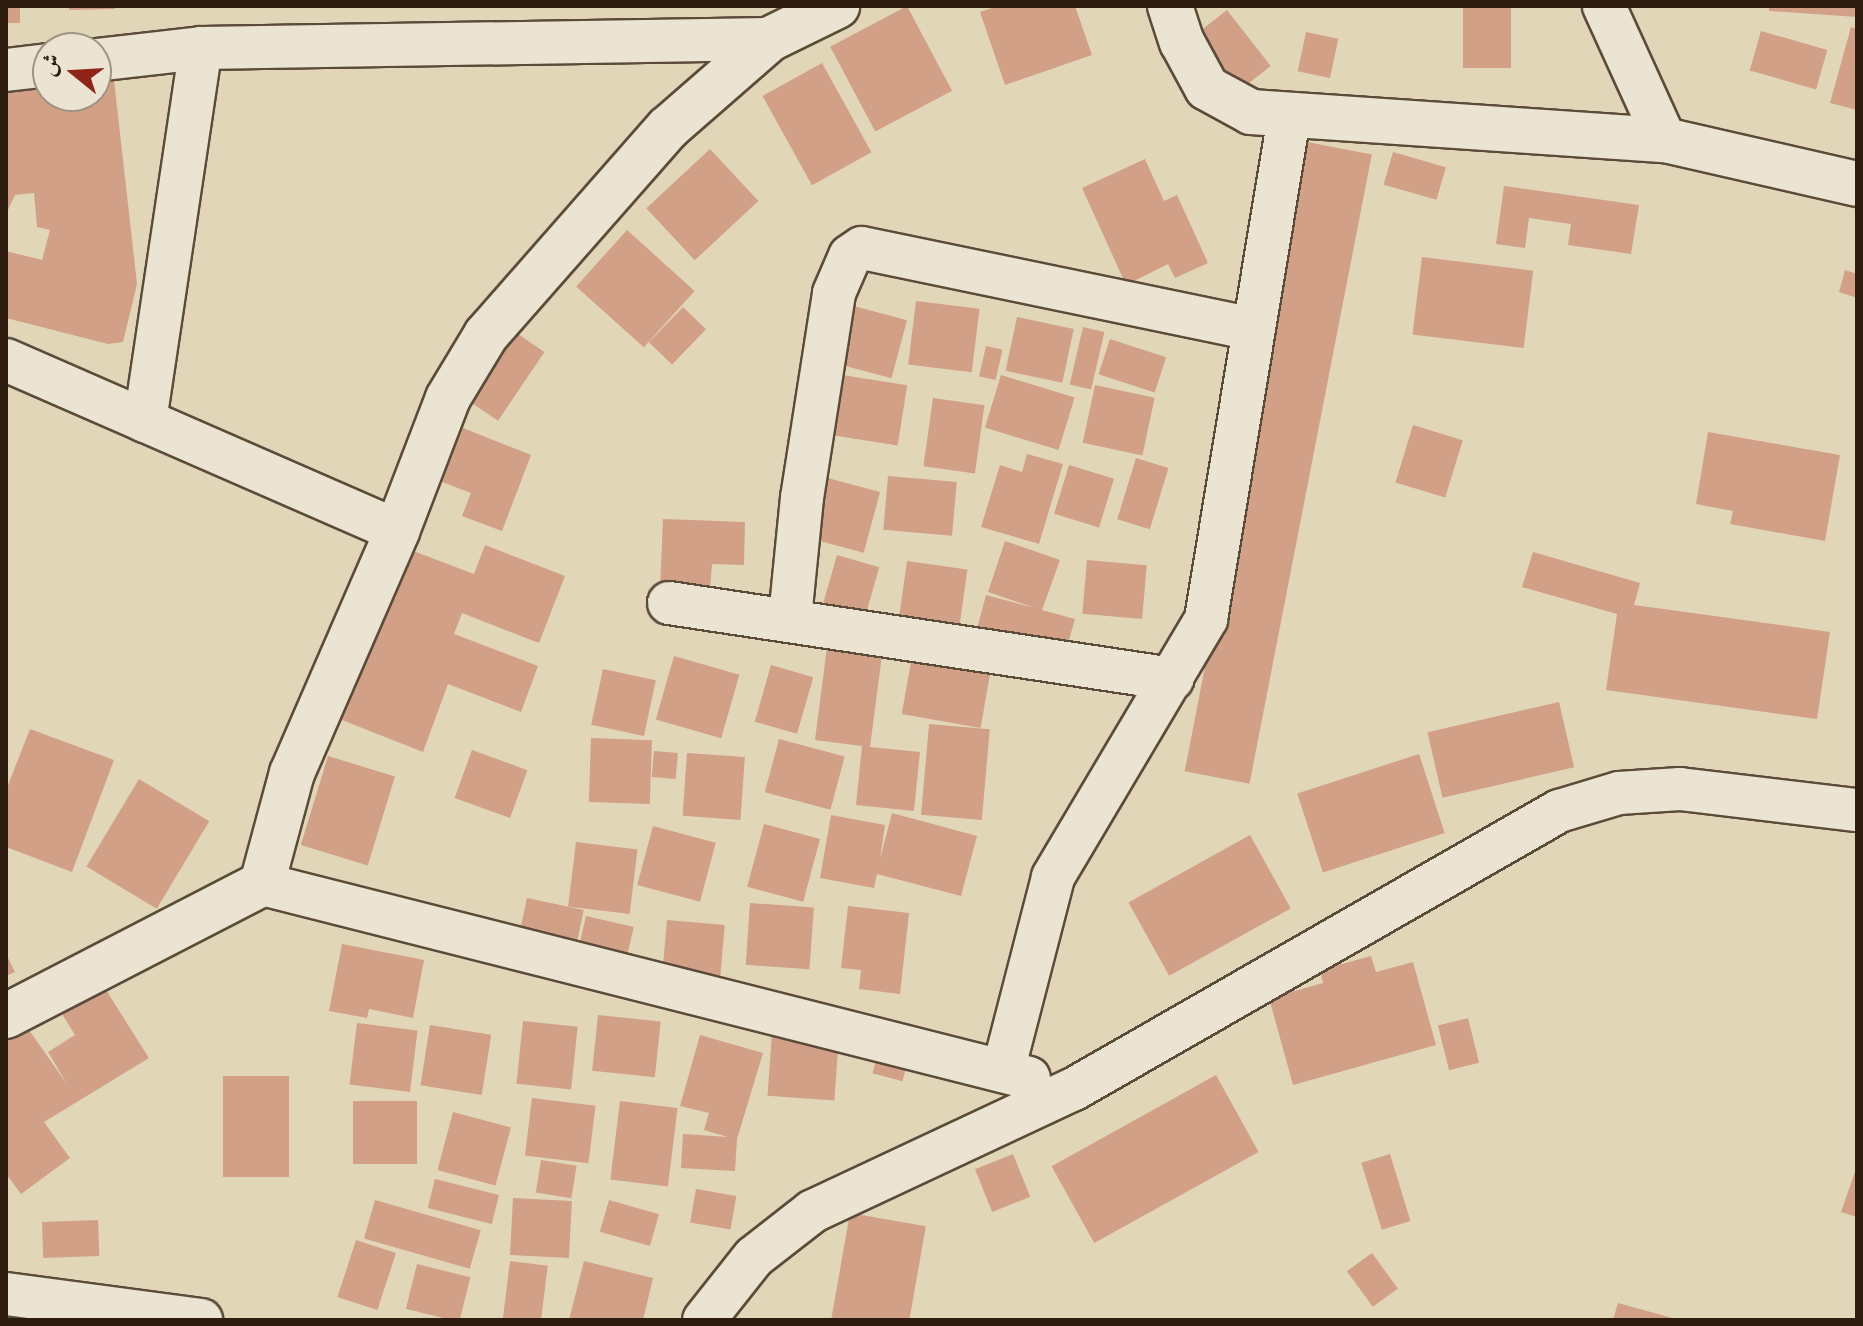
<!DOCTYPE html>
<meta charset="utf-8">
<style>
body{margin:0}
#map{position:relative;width:1863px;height:1326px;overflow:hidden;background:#e2d6b9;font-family:"Old Standard TT",Amiri,serif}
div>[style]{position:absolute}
.building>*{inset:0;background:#d1a087;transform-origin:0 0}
.roads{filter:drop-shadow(2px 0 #5b4b39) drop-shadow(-2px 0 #5b4b39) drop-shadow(0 2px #5b4b39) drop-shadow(0 -2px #5b4b39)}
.minor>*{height:42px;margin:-21px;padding:0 21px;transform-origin:21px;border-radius:21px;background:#ece4d2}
.tertiary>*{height:44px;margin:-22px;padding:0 22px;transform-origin:22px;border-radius:22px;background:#ece4d2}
span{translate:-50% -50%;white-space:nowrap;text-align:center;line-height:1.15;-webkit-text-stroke:6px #ece4d2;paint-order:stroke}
.frame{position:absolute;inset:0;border:8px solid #2e1d0e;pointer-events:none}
.north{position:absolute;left:32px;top:32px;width:80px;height:80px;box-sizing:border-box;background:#ece4d2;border:2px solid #a09484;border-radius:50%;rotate:288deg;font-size:22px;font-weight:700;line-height:32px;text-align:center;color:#2e1d0e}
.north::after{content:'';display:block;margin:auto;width:28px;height:36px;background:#8f2418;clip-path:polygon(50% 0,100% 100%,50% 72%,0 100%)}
</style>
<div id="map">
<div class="building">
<div style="left:6px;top:6px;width:14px;height:17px"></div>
<div style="clip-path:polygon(69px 6px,115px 6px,115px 9px,69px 10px)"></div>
<div style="left:907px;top:6px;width:96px;height:87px;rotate:62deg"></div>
<div style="clip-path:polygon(998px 6px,1075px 6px,1092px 55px,1005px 85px,980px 12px)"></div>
<div style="left:1463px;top:6px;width:48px;height:62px"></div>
<div style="clip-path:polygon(1769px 6px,1857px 6px,1857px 17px,1769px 11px)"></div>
<div style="left:1227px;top:10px;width:71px;height:43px;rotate:52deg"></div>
<div style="clip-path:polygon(1851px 27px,1857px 29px,1857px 110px,1830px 103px)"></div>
<div style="left:1761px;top:31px;width:69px;height:41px;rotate:16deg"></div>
<div style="left:1306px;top:32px;width:33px;height:40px;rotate:12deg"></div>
<div style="left:822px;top:63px;width:102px;height:68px;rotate:61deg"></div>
<div style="clip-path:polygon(113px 71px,137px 284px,123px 342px,108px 344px,6px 318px,6px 251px,42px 260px,50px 230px,37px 227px,34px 193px,15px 195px,6px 214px,6px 83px,48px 78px,48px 96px,96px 96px,96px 73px)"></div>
<div style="left:1307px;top:142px;width:66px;height:641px;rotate:11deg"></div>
<div style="left:710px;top:149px;width:71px;height:87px;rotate:47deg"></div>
<div style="left:1393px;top:152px;width:55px;height:34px;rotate:16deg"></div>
<div style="clip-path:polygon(1145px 159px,1164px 201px,1177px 195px,1208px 263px,1175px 278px,1168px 264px,1126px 285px,1082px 188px)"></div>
<div style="clip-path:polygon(1504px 186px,1639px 205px,1631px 254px,1568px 245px,1571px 224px,1529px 218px,1525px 248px,1496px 244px)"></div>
<div style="left:627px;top:230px;width:91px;height:76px;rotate:42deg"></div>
<div style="left:1422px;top:257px;width:112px;height:78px;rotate:7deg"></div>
<div style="clip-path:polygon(1845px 270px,1857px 274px,1857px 298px,1839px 292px)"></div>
<div style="left:916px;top:301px;width:64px;height:64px;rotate:7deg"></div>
<div style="left:850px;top:305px;width:59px;height:60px;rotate:15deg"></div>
<div style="left:683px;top:307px;width:32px;height:49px;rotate:44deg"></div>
<div style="left:1017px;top:317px;width:58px;height:55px;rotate:12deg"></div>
<div style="left:503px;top:324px;width:50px;height:83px;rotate:34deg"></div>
<div style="left:1083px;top:327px;width:22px;height:59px;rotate:13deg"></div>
<div style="left:1110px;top:339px;width:59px;height:37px;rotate:18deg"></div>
<div style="left:986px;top:346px;width:17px;height:31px;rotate:13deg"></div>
<div style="left:842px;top:375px;width:66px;height:61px;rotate:9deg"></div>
<div style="left:1001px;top:375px;width:77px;height:55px;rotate:17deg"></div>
<div style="left:1095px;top:385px;width:61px;height:59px;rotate:12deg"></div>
<div style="left:933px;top:398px;width:52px;height:69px;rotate:8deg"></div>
<div style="left:1413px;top:425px;width:52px;height:60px;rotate:17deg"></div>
<div style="clip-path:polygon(463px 428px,531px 455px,502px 531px,462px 516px,471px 493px,442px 482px)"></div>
<div style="clip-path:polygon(1708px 432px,1840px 455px,1825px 541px,1730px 524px,1733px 511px,1696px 504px)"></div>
<div style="clip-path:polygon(1027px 454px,1063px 464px,1039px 544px,981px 527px,1000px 465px,1022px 472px)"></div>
<div style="left:1136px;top:458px;width:34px;height:64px;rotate:17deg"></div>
<div style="left:1069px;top:465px;width:47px;height:51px;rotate:17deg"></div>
<div style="left:888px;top:476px;width:69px;height:54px;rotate:5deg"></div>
<div style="left:824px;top:477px;width:58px;height:63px;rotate:15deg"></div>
<div style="clip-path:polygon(663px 519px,745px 522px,744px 565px,712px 564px,710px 590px,660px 588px)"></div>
<div style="clip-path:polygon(1005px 541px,1060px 560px,1042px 610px,1075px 619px,1063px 661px,975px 636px,986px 595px,1035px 608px,988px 592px)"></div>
<div style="clip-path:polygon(485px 545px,565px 576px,539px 643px,462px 613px,454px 634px,538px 666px,521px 712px,448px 684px,423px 752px,342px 720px,408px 549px,474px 574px)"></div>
<div style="clip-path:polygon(1533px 552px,1640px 583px,1634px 605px,1830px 632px,1817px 719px,1606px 690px,1617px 614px,1522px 587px)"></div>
<div style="left:837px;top:555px;width:44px;height:54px;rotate:16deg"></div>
<div style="left:1087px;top:560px;width:60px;height:54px;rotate:5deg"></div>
<div style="left:907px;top:561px;width:61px;height:76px;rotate:8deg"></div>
<div style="clip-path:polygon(827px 647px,882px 655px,870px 747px,920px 752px,914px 811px,856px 805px,862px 746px,815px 740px)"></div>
<div style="left:674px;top:656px;width:68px;height:66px;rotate:16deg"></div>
<div style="left:912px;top:656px;width:80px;height:59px;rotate:10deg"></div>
<div style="left:771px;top:665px;width:44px;height:59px;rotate:16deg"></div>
<div style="left:603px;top:669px;width:54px;height:57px;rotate:12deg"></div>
<div style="left:1559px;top:702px;width:67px;height:135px;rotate:77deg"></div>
<div style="left:929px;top:724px;width:61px;height:91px;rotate:5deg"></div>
<div style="clip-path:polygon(30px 729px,114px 760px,72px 872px,6px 847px,6px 790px)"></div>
<div style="left:591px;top:738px;width:61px;height:64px;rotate:2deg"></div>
<div style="left:779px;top:739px;width:68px;height:55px;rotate:15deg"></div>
<div style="left:472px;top:750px;width:59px;height:51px;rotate:20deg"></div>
<div style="left:654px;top:751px;width:24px;height:26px;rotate:5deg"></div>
<div style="left:687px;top:753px;width:58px;height:63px;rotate:4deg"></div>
<div style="left:1419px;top:754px;width:83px;height:128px;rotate:72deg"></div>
<div style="left:328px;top:756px;width:70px;height:93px;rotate:17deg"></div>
<div style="left:139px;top:779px;width:82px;height:102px;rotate:31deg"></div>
<div style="clip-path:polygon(892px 813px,977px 836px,961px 896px,877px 874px,874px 888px,820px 878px,831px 815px,885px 825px,880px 859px)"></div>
<div style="left:764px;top:824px;width:58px;height:65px;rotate:15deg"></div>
<div style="left:653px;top:826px;width:65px;height:61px;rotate:15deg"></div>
<div style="left:1250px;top:835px;width:84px;height:139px;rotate:61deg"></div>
<div style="left:576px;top:842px;width:62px;height:65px;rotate:7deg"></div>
<div style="left:527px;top:898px;width:58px;height:62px;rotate:12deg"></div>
<div style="left:750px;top:903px;width:64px;height:62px;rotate:4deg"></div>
<div style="clip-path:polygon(848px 906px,909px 913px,900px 994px,859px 989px,861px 970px,841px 968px)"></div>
<div style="left:586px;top:916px;width:49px;height:58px;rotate:13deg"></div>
<div style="left:667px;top:920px;width:58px;height:64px;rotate:5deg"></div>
<div style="clip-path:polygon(342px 944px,424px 960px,413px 1018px,369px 1009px,367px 1018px,329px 1011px)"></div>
<div style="clip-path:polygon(6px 954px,15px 972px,6px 976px)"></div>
<div style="clip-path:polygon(1371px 956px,1376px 972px,1413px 962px,1436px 1045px,1293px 1085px,1269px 998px,1323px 983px,1320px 970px)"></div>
<div style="clip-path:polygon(101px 982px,149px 1058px,44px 1122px,70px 1158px,21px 1194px,6px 1174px,6px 1036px,24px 1023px,67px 1084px,48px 1052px,75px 1035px,59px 1009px)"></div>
<div style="left:598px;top:1015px;width:63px;height:56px;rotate:6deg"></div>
<div style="left:1468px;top:1018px;width:46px;height:31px;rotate:76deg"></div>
<div style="left:523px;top:1021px;width:55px;height:63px;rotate:6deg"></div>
<div style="left:357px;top:1023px;width:61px;height:62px;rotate:7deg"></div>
<div style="left:430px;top:1025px;width:62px;height:61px;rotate:9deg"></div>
<div style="left:772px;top:1032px;width:67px;height:64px;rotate:4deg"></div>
<div style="clip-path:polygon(700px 1035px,763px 1053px,737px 1139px,735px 1171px,681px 1168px,683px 1134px,728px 1137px,704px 1130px,709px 1113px,680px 1106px)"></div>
<div style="left:879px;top:1049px;width:31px;height:25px;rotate:15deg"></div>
<div style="left:1216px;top:1075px;width:88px;height:188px;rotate:61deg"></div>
<div style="left:289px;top:1076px;width:101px;height:66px;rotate:90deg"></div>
<div style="left:532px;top:1098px;width:64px;height:58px;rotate:7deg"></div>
<div style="left:353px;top:1101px;width:64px;height:63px"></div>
<div style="left:620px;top:1101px;width:58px;height:79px;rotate:7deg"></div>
<div style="left:453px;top:1112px;width:60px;height:60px;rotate:15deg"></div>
<div style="left:1013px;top:1154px;width:46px;height:41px;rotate:68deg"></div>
<div style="left:1390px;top:1154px;width:70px;height:30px;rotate:73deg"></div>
<div style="left:541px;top:1160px;width:36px;height:33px;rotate:9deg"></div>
<div style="clip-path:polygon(1857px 1166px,1857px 1217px,1841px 1212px)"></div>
<div style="left:435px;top:1179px;width:66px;height:30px;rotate:14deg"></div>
<div style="left:696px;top:1189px;width:41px;height:34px;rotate:10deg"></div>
<div style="left:513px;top:1198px;width:59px;height:57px;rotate:3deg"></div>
<div style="left:375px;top:1200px;width:110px;height:40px;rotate:16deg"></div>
<div style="left:609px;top:1200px;width:52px;height:33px;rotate:16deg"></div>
<div style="left:850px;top:1213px;width:77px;height:109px;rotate:10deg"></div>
<div style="left:98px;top:1220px;width:36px;height:56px;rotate:88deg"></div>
<div style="left:356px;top:1240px;width:42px;height:60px;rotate:18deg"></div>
<div style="left:1372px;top:1253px;width:44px;height:31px;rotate:54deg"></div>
<div style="left:510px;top:1261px;width:38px;height:59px;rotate:7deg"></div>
<div style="clip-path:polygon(584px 1261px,653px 1278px,643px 1320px,569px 1320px)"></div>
<div style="left:417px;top:1264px;width:55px;height:46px;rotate:14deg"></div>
<div style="clip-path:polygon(1618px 1303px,1676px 1319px,1676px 1320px,1613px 1320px)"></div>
</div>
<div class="roads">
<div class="minor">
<div style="left:1604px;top:6px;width:147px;rotate:65.5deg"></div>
<div style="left:96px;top:60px;width:106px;rotate:-6.5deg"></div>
<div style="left:201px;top:48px;width:569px;rotate:-0.91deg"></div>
<div style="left:6px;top:70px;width:42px;rotate:-6.8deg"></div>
<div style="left:6px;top:360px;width:427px;rotate:23.6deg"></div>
<div style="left:145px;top:421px;width:377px;rotate:-81.5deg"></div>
<div style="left:669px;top:603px;width:509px;rotate:8.59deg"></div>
<div style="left:790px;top:618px;width:121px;rotate:-84.3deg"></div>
<div style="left:802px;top:498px;width:207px;rotate:-81.1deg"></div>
<div style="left:834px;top:293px;width:40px;rotate:-66.6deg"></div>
<div style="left:850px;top:256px;width:14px;rotate:-34deg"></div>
<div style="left:862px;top:248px;width:400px;rotate:11.7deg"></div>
<div style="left:262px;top:884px;width:791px;rotate:14.19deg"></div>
<div style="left:1003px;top:1071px;width:200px;rotate:-75.5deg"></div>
<div style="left:1053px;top:877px;width:300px;rotate:-59.3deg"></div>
<div style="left:1206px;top:619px;width:509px;rotate:-80.61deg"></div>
<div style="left:6px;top:1294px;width:197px;rotate:7.6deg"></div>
<div style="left:704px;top:1320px;width:80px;rotate:-51.6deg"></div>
<div style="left:754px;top:1257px;width:75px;rotate:-37.9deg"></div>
<div style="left:813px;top:1211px;width:288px;rotate:-25.1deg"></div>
<div style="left:1074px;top:1089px;width:559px;rotate:-29.82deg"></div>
<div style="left:1559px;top:811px;width:63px;rotate:-16.7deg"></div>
<div style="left:1619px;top:793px;width:61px;rotate:-3.8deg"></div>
<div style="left:1680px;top:789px;width:178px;rotate:6.8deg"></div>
</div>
<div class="tertiary">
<div style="left:1170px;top:6px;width:38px;rotate:72deg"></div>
<div style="left:1182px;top:42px;width:52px;rotate:61.5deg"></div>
<div style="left:1207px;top:88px;width:50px;rotate:28.6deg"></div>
<div style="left:1251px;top:112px;width:415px;rotate:3.9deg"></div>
<div style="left:1665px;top:140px;width:197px;rotate:12.9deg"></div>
<div style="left:6px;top:1016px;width:288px;rotate:-27.3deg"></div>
<div style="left:262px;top:884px;width:115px;rotate:-74.9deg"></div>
<div style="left:292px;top:773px;width:264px;rotate:-66.5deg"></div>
<div style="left:397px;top:531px;width:142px;rotate:-69deg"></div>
<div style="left:448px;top:398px;width:74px;rotate:-58.9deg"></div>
<div style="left:486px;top:335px;width:276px;rotate:-48.7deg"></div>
<div style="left:668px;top:128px;width:135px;rotate:-41.1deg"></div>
<div style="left:770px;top:39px;width:75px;rotate:-26.2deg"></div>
</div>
</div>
<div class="frame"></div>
<div class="north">ش</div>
</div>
